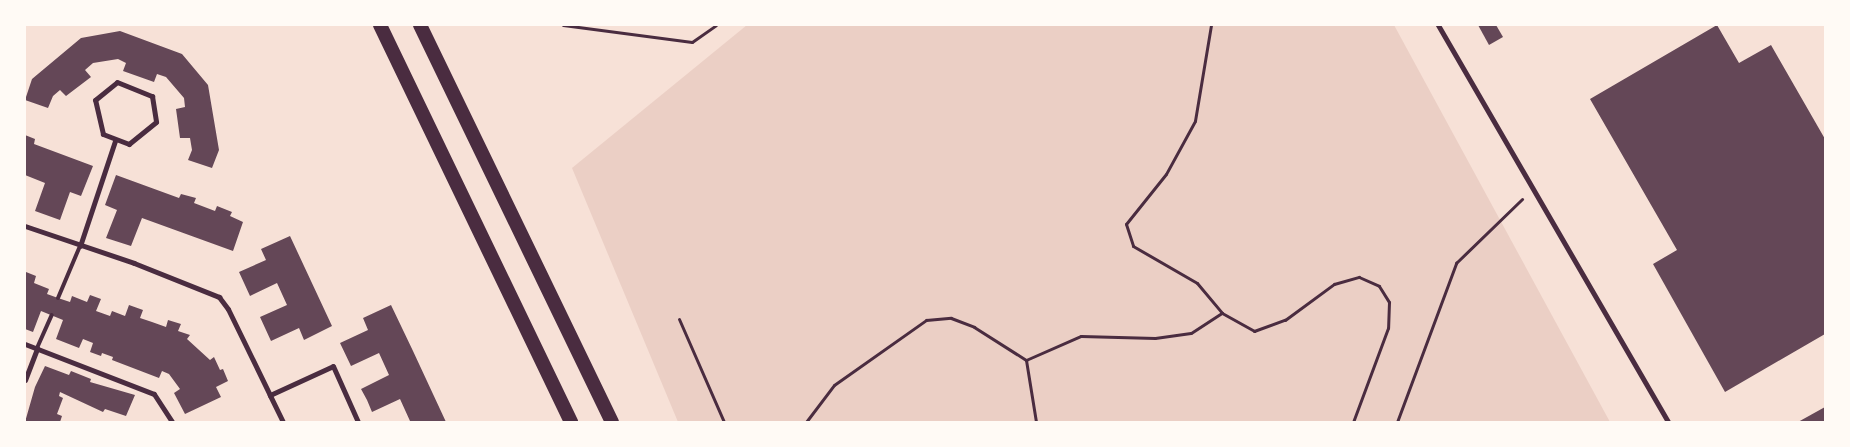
<!DOCTYPE html>
<style>
body{margin:0}
#map{position:relative;width:1850px;height:447px;overflow:hidden;background:#f7e1d7;font-family:"Sofia Sans Condensed",sans-serif}
div>[style]{position:absolute}
.green>*{inset:0;background:#ebcfc5}
.building>*{inset:0;background:#644757}
.path>*{height:3px;margin:-1.5px;padding:0 1.5px;transform-origin:1.5px;border-radius:1.5px;background:#4a2c40}
.service>*{height:4px;margin:-2px;padding:0 2px;transform-origin:2px;border-radius:2px;background:#4a2c40}
.minor>*{height:5px;margin:-2.5px;padding:0 2.5px;transform-origin:2.5px;border-radius:2.5px;background:#4a2c40}
.trunk>*{height:14px;margin:-7px;padding:0 7px;transform-origin:7px;border-radius:7px;background:#4a2c40}
span{translate:-50% -50%;white-space:nowrap;text-align:center;line-height:1.15;-webkit-text-stroke:5px #fffaf5;paint-order:stroke}
.frame{position:absolute;inset:0;border:26px solid #fffaf5;pointer-events:none}
</style>
<div id="map">
<div class="green">
<div style="clip-path:polygon(747px 25px,1394px 25px,1610px 422px,678px 422px,572px 168px)"></div>
</div>
<div class="building">
<div style="clip-path:polygon(1478px 25px,1496px 25px,1503px 37px,1489px 45px)"></div>
<div style="clip-path:polygon(1717px 25px,1739px 63px,1771px 45px,1825px 139px,1825px 334px,1725px 392px,1653px 264px,1677px 250px,1590px 99px)"></div>
<div style="clip-path:polygon(120px 31px,182px 54px,208px 85px,219px 150px,212px 168px,188px 160px,192px 150px,190px 138px,180px 138px,176px 109px,185px 107px,184px 98px,166px 77px,157px 74px,154px 82px,123px 71px,126px 63px,118px 59px,93px 63px,85px 70px,91px 77px,66px 96px,60px 90px,53px 96px,48px 108px,25px 100px,32px 79px,81px 38px)"></div>
<div style="clip-path:polygon(25px 135px,35px 139px,34px 144px,93px 166px,81px 196px,70px 192px,60px 220px,35px 211px,45px 183px,25px 175px)"></div>
<div style="clip-path:polygon(116px 175px,179px 198px,181px 194px,196px 198px,194px 203px,215px 211px,217px 206px,232px 212px,230px 216px,243px 222px,233px 251px,142px 218px,131px 246px,106px 238px,117px 210px,105px 205px)"></div>
<div style="clip-path:polygon(290px 236px,332px 326px,304px 340px,299px 328px,271px 341px,260px 317px,287px 305px,277px 283px,250px 296px,239px 272px,266px 260px,261px 249px)"></div>
<div style="clip-path:polygon(26px 272px,36px 276px,34px 283px,49px 289px,47px 294px,58px 298px,70px 302px,72px 296px,87px 302px,90px 295px,101px 299px,96px 311px,110px 316px,112px 311px,125px 316px,129px 305px,143px 310px,140px 318px,152px 322px,166px 327px,168px 320px,181px 324px,178px 331px,190px 335px,187px 339px,210px 360px,214px 357px,220px 370px,223px 369px,228px 381px,216px 387px,221px 397px,185px 414px,174px 393px,180px 389px,169px 374px,162px 371px,159px 378px,112px 360px,113px 357px,102px 353px,101px 356px,90px 352px,93px 343px,83px 339px,79px 348px,56px 339px,63px 320px,41px 311px,33px 332px,25px 329px)"></div>
<div style="clip-path:polygon(391px 305px,413px 351px,446px 422px,407px 422px,410px 421px,400px 399px,372px 412px,367px 400px,361px 389px,389px 375px,379px 353px,351px 366px,340px 343px,368px 330px,363px 318px)"></div>
<div style="clip-path:polygon(45px 366px,69px 375px,71px 371px,91px 379px,90px 382px,135px 395px,126px 416px,105px 409px,103px 412px,60px 392px,59px 396px,63px 398px,57px 414px,62px 416px,60px 422px,25px 422px,35px 387px)"></div>
<div style="clip-path:polygon(1825px 407px,1825px 422px,1798px 422px)"></div>
</div>
<div class="path">
<div style="left:563px;top:25px;width:130px;rotate:7.5deg"></div>
<div style="left:692px;top:42px;width:29px;rotate:-35deg"></div>
<div style="left:1211px;top:25px;width:97px;rotate:99.5deg"></div>
<div style="left:1195px;top:121px;width:60px;rotate:118.7deg"></div>
<div style="left:1166px;top:174px;width:64px;rotate:128.7deg"></div>
<div style="left:1126px;top:224px;width:23px;rotate:72deg"></div>
<div style="left:1133px;top:246px;width:74px;rotate:30deg"></div>
<div style="left:1197px;top:283px;width:39px;rotate:50deg"></div>
<div style="left:679px;top:319px;width:112px;rotate:66.4deg"></div>
<div style="left:1026px;top:360px;width:60px;rotate:-23.6deg"></div>
<div style="left:1081px;top:336px;width:74px;rotate:1.5deg"></div>
<div style="left:1155px;top:338px;width:36px;rotate:-8deg"></div>
<div style="left:1191px;top:333px;width:37px;rotate:-33deg"></div>
<div style="left:1222px;top:313px;width:37px;rotate:29deg"></div>
<div style="left:1254px;top:331px;width:33px;rotate:-20deg"></div>
<div style="left:1285px;top:320px;width:61px;rotate:-36.3deg"></div>
<div style="left:1334px;top:284px;width:26px;rotate:-16deg"></div>
<div style="left:1359px;top:277px;width:22px;rotate:24deg"></div>
<div style="left:1379px;top:286px;width:19px;rotate:58deg"></div>
<div style="left:1389px;top:302px;width:26px;rotate:92deg"></div>
<div style="left:1388px;top:328px;width:100px;rotate:110.4deg"></div>
<div style="left:806px;top:422px;width:46px;rotate:-52.9deg"></div>
<div style="left:834px;top:385px;width:113px;rotate:-35.2deg"></div>
<div style="left:926px;top:320px;width:25px;rotate:-5deg"></div>
<div style="left:951px;top:318px;width:25px;rotate:21deg"></div>
<div style="left:974px;top:327px;width:62px;rotate:32.4deg"></div>
<div style="left:1026px;top:360px;width:63px;rotate:80.8deg"></div>
<div style="left:1397px;top:422px;width:170px;rotate:-69.6deg"></div>
<div style="left:1456px;top:263px;width:92px;rotate:-44.1deg"></div>
</div>
<div class="service">
<div style="left:58px;top:298px;width:56px;rotate:-67.1deg"></div>
<div style="left:37px;top:348px;width:36px;rotate:-66deg"></div>
</div>
<div class="minor">
<div style="left:1438px;top:25px;width:459px;rotate:59.9deg"></div>
<div style="left:117px;top:82px;width:38px;rotate:22deg"></div>
<div style="left:152px;top:96px;width:26px;rotate:81deg"></div>
<div style="left:156px;top:122px;width:35px;rotate:141deg"></div>
<div style="left:129px;top:144px;width:28px;rotate:-159deg"></div>
<div style="left:103px;top:134px;width:35px;rotate:-103deg"></div>
<div style="left:95px;top:100px;width:28px;rotate:-39deg"></div>
<div style="left:25px;top:226px;width:115px;rotate:18.7deg"></div>
<div style="left:134px;top:263px;width:92px;rotate:21.8deg"></div>
<div style="left:219px;top:297px;width:15px;rotate:53deg"></div>
<div style="left:228px;top:309px;width:96px;rotate:64deg"></div>
<div style="left:80px;top:246px;width:111px;rotate:-71.6deg"></div>
<div style="left:25px;top:344px;width:138px;rotate:21.2deg"></div>
<div style="left:154px;top:394px;width:33px;rotate:57deg"></div>
<div style="left:25px;top:380px;width:34px;rotate:-69deg"></div>
<div style="left:283px;top:422px;width:30px;rotate:-116deg"></div>
<div style="left:270px;top:395px;width:69px;rotate:-24.7deg"></div>
<div style="left:333px;top:366px;width:61px;rotate:65.9deg"></div>
</div>
<div class="trunk">
<div style="left:380px;top:25px;width:441px;rotate:64.3deg"></div>
<div style="left:420px;top:25px;width:441px;rotate:64.2deg"></div>
</div>
<div class="frame"></div>
</div>
